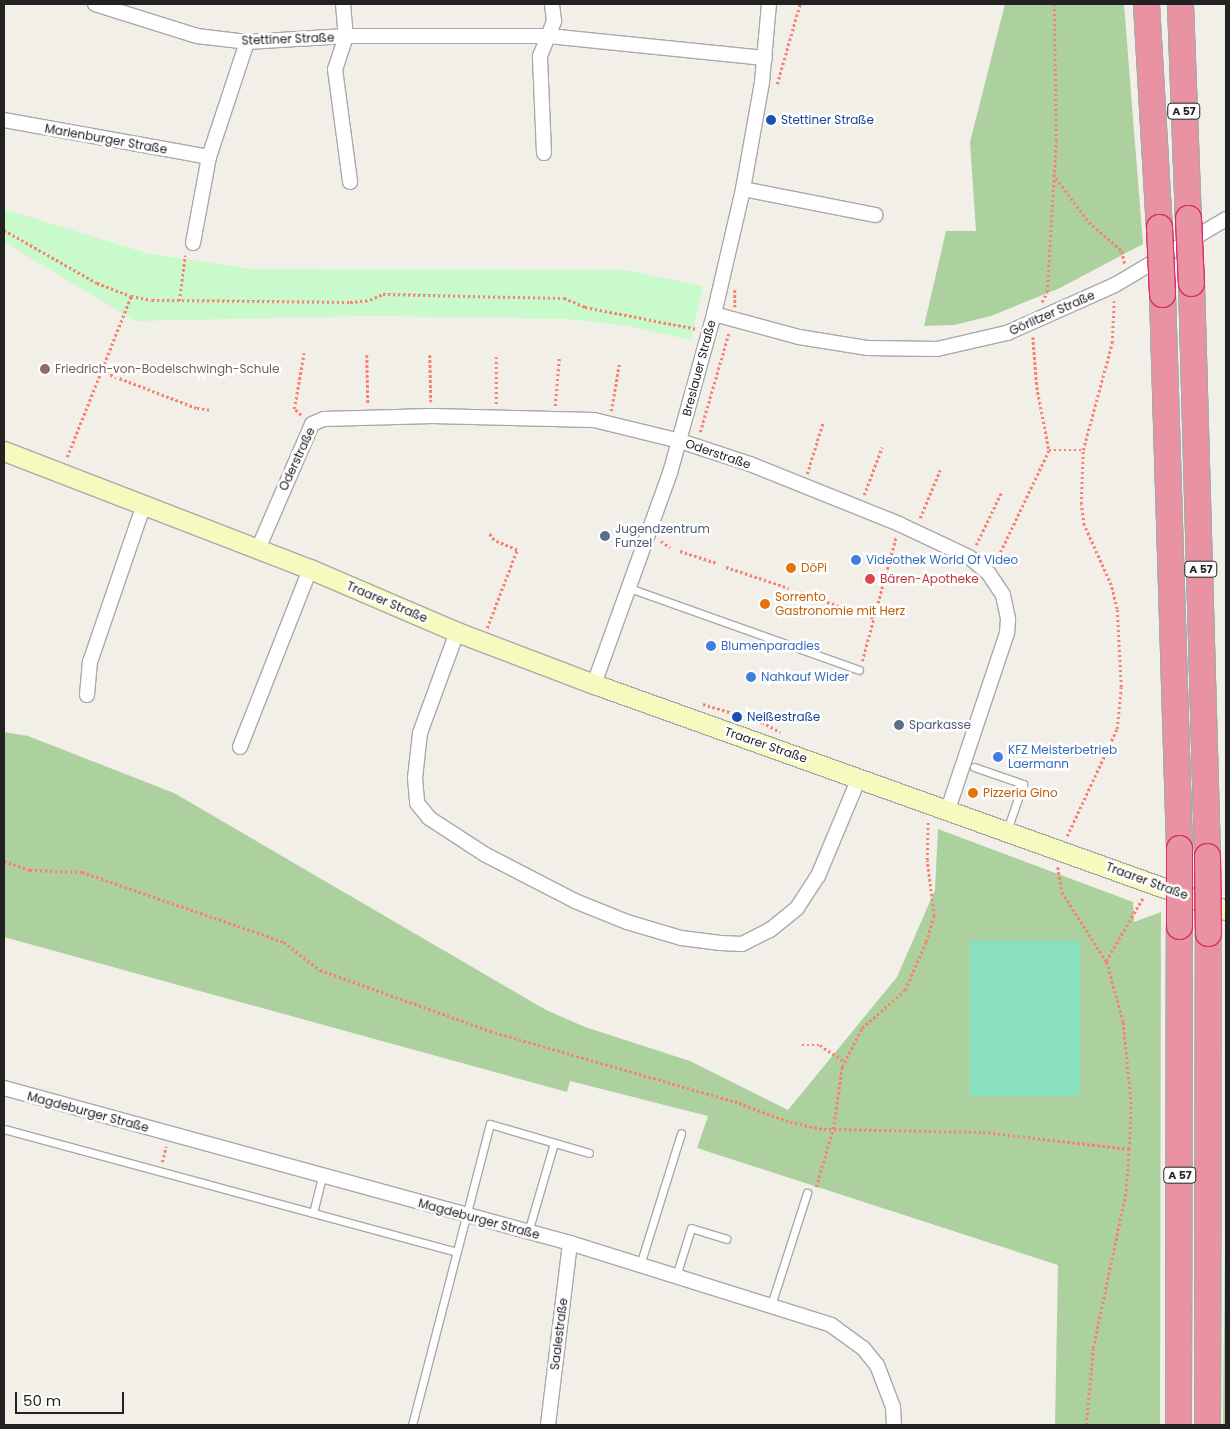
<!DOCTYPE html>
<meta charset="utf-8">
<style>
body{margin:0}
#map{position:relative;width:1230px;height:1429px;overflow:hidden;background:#f2efe9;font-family:Poppins,sans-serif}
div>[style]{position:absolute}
.forest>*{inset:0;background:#add19e}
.park>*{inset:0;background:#c8facc}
.pitch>*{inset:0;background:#88e0be;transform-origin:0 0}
.path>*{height:2.5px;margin-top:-1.25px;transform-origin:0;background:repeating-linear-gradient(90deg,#fa8072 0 2.5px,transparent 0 5px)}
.roads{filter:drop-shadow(1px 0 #a9a9a9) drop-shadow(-1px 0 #a9a9a9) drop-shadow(0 1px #a9a9a9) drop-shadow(0 -1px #a9a9a9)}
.lane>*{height:7px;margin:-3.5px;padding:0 3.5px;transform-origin:3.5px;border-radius:3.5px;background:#fff}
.street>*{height:14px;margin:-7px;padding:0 7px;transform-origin:7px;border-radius:7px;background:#fff}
.secondary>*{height:19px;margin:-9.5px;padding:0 9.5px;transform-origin:9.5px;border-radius:9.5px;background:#f7fabf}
.highway>*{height:25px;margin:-12.5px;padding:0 12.5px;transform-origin:12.5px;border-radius:12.5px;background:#e892a2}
.bridges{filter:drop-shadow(1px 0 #dc2a67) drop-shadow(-1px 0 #dc2a67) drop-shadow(0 1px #dc2a67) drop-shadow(0 -1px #dc2a67)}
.highway-bridge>*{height:25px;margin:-12.5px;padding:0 12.5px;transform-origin:12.5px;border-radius:12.5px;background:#e892a2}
.dots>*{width:14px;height:14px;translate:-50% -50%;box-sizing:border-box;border:2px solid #fff;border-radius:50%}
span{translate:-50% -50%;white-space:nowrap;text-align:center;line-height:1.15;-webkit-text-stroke:5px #fff;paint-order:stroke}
.shield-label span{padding:1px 4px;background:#fff;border:1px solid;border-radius:4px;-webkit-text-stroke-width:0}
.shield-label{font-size:11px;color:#222;font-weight:700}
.street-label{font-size:12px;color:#222}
.transit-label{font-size:12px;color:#164399}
.left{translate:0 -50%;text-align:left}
.education-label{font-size:12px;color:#785e54}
.service-label{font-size:12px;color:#4e5e75}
.shop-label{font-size:12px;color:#366cbe}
.food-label{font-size:12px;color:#c56008}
.health-label{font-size:12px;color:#be3a42}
.frame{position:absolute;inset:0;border:5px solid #222;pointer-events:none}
.scale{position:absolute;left:15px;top:1392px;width:109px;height:22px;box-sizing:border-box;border:2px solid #222;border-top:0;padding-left:6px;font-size:15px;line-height:18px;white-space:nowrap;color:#222;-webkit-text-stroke:4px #fff;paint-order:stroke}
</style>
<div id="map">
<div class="forest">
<div style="clip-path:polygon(1005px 4px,1124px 4px,1143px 244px,1060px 288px,991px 316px,954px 325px,924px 326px,946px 231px,976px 231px,970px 142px)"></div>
<div style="clip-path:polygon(4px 732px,28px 736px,174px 793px,546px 1010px,585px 1027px,690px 1061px,788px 1110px,897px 977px,935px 890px,938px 829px,1133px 902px,1134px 922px,1161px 912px,1160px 1425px,1055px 1425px,1058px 1265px,697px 1148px,708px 1116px,570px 1081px,567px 1092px,4px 937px)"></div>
<div style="clip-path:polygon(1226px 1147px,1226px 1425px,1223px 1425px)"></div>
</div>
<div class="park">
<div style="clip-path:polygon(4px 209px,146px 253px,250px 269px,626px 270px,703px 286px,691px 340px,628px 326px,568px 319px,371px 316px,135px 321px,4px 242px)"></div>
</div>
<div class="pitch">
<div style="left:970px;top:941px;width:110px;height:155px"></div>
</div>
<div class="path">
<div style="left:777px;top:84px;width:83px;rotate:-74deg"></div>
<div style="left:1053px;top:174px;width:60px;rotate:53.1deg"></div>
<div style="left:1089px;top:222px;width:44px;rotate:41.3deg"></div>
<div style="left:1122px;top:251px;width:13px;rotate:77deg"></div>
<div style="left:4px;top:230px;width:107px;rotate:29.7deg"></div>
<div style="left:97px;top:283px;width:36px;rotate:21deg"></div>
<div style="left:131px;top:296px;width:21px;rotate:11deg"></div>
<div style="left:152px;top:300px;width:198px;rotate:0.6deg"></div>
<div style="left:350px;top:302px;width:20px;rotate:-6deg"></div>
<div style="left:370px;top:300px;width:14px;rotate:-25deg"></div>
<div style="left:383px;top:294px;width:181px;rotate:1.3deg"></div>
<div style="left:564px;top:298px;width:23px;rotate:23deg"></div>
<div style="left:585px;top:307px;width:114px;rotate:11.1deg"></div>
<div style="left:735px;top:290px;width:17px;rotate:90deg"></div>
<div style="left:179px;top:301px;width:46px;rotate:-82.6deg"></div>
<div style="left:1042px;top:302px;width:11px;rotate:-63deg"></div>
<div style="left:1047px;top:292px;width:151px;rotate:-86.6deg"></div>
<div style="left:1056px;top:141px;width:137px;rotate:-90.8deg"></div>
<div style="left:1033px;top:337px;width:50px;rotate:85.4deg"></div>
<div style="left:1037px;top:387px;width:64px;rotate:79.2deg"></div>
<div style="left:1049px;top:450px;width:34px"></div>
<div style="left:367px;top:355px;width:49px;rotate:88.8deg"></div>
<div style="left:430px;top:355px;width:47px;rotate:88.8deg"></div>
<div style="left:101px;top:371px;width:103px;rotate:21.1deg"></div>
<div style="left:197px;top:408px;width:15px;rotate:8deg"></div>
<div style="left:496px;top:404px;width:47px;rotate:-90deg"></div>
<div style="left:555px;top:406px;width:48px;rotate:-85.2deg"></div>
<div style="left:611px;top:411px;width:47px;rotate:-80.1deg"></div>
<div style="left:301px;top:415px;width:9px;rotate:-139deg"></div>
<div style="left:294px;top:409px;width:57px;rotate:-79.9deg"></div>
<div style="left:700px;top:432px;width:104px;rotate:-73.8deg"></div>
<div style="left:67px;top:457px;width:173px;rotate:-68.3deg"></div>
<div style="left:807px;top:474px;width:54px;rotate:-72.9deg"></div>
<div style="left:864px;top:495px;width:51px;rotate:-69.4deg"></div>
<div style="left:920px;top:518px;width:52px;rotate:-67.4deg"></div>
<div style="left:628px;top:525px;width:9px;rotate:21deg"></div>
<div style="left:661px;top:541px;width:11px;rotate:34deg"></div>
<div style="left:976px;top:545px;width:60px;rotate:-64.3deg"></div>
<div style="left:680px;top:551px;width:38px;rotate:18deg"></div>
<div style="left:996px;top:561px;width:123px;rotate:-64.5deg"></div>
<div style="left:726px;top:567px;width:66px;rotate:18.4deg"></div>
<div style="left:799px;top:592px;width:60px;rotate:19.3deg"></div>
<div style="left:866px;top:615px;width:9px;rotate:21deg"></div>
<div style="left:487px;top:628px;width:84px;rotate:-69deg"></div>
<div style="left:517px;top:550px;width:25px;rotate:-157deg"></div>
<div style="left:494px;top:540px;width:10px;rotate:-127deg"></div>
<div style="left:862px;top:661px;width:129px;rotate:-74.7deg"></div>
<div style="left:703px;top:704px;width:62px;rotate:17deg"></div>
<div style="left:762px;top:722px;width:21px;rotate:29deg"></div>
<div style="left:1067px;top:836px;width:118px;rotate:-65deg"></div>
<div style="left:1117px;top:729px;width:42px;rotate:-84.6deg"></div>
<div style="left:1121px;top:687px;width:78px;rotate:-92.9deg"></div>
<div style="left:1117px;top:609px;width:25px;rotate:-104deg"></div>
<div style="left:1111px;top:585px;width:66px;rotate:-114.2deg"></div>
<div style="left:1084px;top:525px;width:21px;rotate:-98deg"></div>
<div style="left:1081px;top:504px;width:54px;rotate:-87.9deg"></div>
<div style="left:1083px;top:450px;width:111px;rotate:-74.8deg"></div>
<div style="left:1112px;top:343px;width:42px;rotate:-87.3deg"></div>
<div style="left:4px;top:861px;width:28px;rotate:19deg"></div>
<div style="left:30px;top:870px;width:52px;rotate:2.2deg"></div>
<div style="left:82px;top:872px;width:214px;rotate:19.1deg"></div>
<div style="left:284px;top:942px;width:46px;rotate:37.9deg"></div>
<div style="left:320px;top:970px;width:181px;rotate:19.7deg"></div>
<div style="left:490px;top:1031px;width:259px;rotate:16.1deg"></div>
<div style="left:739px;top:1103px;width:54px;rotate:20.4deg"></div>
<div style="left:790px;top:1122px;width:35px;rotate:12deg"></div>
<div style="left:824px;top:1129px;width:159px;rotate:1.1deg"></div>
<div style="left:983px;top:1132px;width:147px;rotate:6.6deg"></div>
<div style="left:1058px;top:867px;width:25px;rotate:81deg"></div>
<div style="left:1062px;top:892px;width:82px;rotate:57.5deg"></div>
<div style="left:802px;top:1045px;width:18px"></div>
<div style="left:820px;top:1045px;width:30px;rotate:34deg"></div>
<div style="left:162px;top:1162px;width:16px;rotate:-76deg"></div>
<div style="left:816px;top:1187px;width:60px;rotate:-73.7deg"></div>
<div style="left:833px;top:1129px;width:63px;rotate:-81.7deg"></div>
<div style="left:842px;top:1067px;width:44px;rotate:-62.9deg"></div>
<div style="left:862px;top:1028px;width:57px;rotate:-41.5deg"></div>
<div style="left:905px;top:990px;width:52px;rotate:-66.4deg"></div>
<div style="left:926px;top:942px;width:27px;rotate:-73deg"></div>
<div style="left:934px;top:916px;width:56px;rotate:-97.1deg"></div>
<div style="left:927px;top:860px;width:40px;rotate:-88.6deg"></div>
<div style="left:1086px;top:1425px;width:77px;rotate:-84.8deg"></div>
<div style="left:1093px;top:1348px;width:160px;rotate:-78.1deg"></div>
<div style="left:1126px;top:1191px;width:42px;rotate:-85.9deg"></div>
<div style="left:1129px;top:1149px;width:45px;rotate:-87.5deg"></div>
<div style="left:1131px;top:1104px;width:82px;rotate:-95.6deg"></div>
<div style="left:1123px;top:1022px;width:63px;rotate:-105.6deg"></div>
<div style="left:1106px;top:961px;width:75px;rotate:-59.7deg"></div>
</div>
<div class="roads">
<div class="lane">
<div style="left:629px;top:588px;width:244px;rotate:19.6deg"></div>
<div style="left:974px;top:767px;width:52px;rotate:19.1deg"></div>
<div style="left:1023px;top:784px;width:49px;rotate:109.2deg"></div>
<div style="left:4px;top:1129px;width:469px;rotate:15.2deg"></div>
<div style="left:313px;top:1213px;width:38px;rotate:-76deg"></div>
<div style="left:528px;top:1232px;width:93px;rotate:-73.7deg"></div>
<div style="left:640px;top:1265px;width:138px;rotate:-72.7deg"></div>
<div style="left:676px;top:1276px;width:50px;rotate:-72.6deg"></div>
<div style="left:691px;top:1228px;width:37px;rotate:17deg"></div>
<div style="left:771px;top:1305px;width:118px;rotate:-72.2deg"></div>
<div style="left:412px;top:1425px;width:311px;rotate:-75.5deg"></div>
<div style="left:490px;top:1124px;width:103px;rotate:16.3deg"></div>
</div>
<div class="street">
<div style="left:95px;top:4px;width:107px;rotate:17.4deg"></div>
<div style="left:197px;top:36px;width:50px;rotate:6.8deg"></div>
<div style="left:247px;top:42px;width:99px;rotate:-3.5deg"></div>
<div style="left:346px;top:36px;width:202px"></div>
<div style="left:548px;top:36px;width:218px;rotate:5.8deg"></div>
<div style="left:343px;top:4px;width:32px;rotate:85deg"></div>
<div style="left:346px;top:36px;width:35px;rotate:108deg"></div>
<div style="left:335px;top:69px;width:114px;rotate:82.4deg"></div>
<div style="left:4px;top:120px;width:208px;rotate:10.2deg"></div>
<div style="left:544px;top:153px;width:97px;rotate:-92.4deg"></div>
<div style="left:540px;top:56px;width:38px;rotate:-68deg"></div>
<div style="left:554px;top:21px;width:17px;rotate:-97deg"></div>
<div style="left:743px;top:189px;width:135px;rotate:11.1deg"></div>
<div style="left:193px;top:243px;width:87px;rotate:-79.5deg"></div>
<div style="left:209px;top:157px;width:121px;rotate:-71.7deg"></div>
<div style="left:714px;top:314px;width:88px;rotate:15.1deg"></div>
<div style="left:799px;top:337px;width:70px;rotate:9.1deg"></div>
<div style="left:868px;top:348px;width:69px;rotate:0.8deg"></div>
<div style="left:937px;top:349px;width:72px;rotate:-12.9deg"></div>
<div style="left:1007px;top:333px;width:118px;rotate:-24deg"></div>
<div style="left:1115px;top:285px;width:129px;rotate:-30.7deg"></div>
<div style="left:258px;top:549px;width:136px;rotate:-66.6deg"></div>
<div style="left:312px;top:424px;width:13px;rotate:-23deg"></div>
<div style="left:324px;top:419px;width:108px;rotate:-1.6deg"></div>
<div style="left:432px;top:416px;width:162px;rotate:1.4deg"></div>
<div style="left:594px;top:420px;width:89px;rotate:13.7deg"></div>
<div style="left:680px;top:441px;width:74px;rotate:18.2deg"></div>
<div style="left:750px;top:464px;width:161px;rotate:21.9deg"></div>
<div style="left:899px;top:524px;width:77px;rotate:25.2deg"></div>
<div style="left:969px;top:557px;width:26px;rotate:40deg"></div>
<div style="left:989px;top:574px;width:25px;rotate:56deg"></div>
<div style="left:1003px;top:595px;width:25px;rotate:78deg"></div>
<div style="left:1008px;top:619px;width:14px;rotate:94deg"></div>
<div style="left:1007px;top:633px;width:186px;rotate:108.5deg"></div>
<div style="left:457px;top:632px;width:108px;rotate:110.1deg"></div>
<div style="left:420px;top:733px;width:45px;rotate:96.3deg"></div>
<div style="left:415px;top:778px;width:25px;rotate:85deg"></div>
<div style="left:417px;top:803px;width:19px;rotate:51deg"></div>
<div style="left:429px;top:818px;width:68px;rotate:33deg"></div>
<div style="left:486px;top:855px;width:100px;rotate:27.3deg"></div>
<div style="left:575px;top:901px;width:56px;rotate:22deg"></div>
<div style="left:627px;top:922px;width:56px;rotate:16.5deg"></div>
<div style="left:681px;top:938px;width:40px;rotate:7.1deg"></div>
<div style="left:721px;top:943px;width:21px;rotate:3deg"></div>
<div style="left:742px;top:944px;width:31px;rotate:-27deg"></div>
<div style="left:770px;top:930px;width:35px;rotate:-39deg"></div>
<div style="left:797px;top:908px;width:38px;rotate:-57deg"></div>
<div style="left:818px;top:876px;width:106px;rotate:-67.3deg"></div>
<div style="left:594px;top:684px;width:224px;rotate:-70.2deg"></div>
<div style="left:670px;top:473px;width:165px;rotate:-74.5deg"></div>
<div style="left:714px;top:314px;width:128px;rotate:-76.9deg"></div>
<div style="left:743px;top:189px;width:109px;rotate:-79.9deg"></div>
<div style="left:762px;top:82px;width:78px;rotate:-84.9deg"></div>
<div style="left:87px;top:695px;width:33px;rotate:-85deg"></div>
<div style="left:90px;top:662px;width:167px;rotate:-71.1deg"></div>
<div style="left:240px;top:747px;width:191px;rotate:-68.5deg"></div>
<div style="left:4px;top:1088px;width:587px;rotate:15.32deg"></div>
<div style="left:570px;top:1243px;width:274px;rotate:17.4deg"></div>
<div style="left:831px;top:1325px;width:39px;rotate:36deg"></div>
<div style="left:863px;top:1348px;width:22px;rotate:51deg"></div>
<div style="left:877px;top:1365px;width:45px;rotate:69.1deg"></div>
<div style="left:893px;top:1407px;width:18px;rotate:87deg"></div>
<div style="left:548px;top:1425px;width:183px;rotate:-83.1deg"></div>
</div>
<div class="secondary">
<div style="left:4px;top:451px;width:328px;rotate:21.1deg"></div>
<div style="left:310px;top:569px;width:160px;rotate:23.2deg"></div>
<div style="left:457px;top:632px;width:147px;rotate:20.8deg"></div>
<div style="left:594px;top:684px;width:671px;rotate:19.68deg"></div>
</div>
<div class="highway">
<div style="left:1146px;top:4px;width:223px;rotate:86.7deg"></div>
<div style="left:1180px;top:4px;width:214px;rotate:87.9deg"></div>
<div style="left:1191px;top:283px;width:573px;rotate:88.4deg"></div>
<div style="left:1162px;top:294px;width:554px;rotate:88.24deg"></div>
<div style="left:1178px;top:1425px;width:499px;rotate:-89.9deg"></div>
<div style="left:1207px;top:1425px;width:492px;rotate:-89.9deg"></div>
</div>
</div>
<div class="bridges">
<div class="highway-bridge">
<div style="left:1188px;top:218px;width:65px;rotate:87.4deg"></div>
<div style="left:1159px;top:227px;width:67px;rotate:87.4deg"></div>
<div style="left:1179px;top:848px;width:78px;rotate:90deg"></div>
<div style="left:1207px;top:856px;width:77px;rotate:89.3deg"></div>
</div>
</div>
<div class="dots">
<div style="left:771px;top:120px;background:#1a4fb4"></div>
<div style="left:45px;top:369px;background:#8d6e63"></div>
<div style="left:605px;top:536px;background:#5c6f8a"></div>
<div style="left:856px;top:560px;background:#3f7fe0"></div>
<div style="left:791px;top:568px;background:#e8710a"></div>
<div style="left:870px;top:579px;background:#e0444e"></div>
<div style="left:765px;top:604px;background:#e8710a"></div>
<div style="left:711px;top:646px;background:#3f7fe0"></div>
<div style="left:751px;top:677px;background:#3f7fe0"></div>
<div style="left:737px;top:717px;background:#1a4fb4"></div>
<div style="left:899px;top:725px;background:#5c6f8a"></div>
<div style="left:998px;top:757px;background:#3f7fe0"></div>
<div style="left:973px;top:793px;background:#e8710a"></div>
</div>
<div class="shield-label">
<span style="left:1184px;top:111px">A 57</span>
<span style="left:1201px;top:569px">A 57</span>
<span style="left:1180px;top:1175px">A 57</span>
</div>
<div class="street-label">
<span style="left:288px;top:39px;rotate:-2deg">Stettiner Straße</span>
<span style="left:106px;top:139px;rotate:10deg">Marienburger Straße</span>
<span style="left:1052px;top:313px;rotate:-24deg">Görlitzer Straße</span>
<span style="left:699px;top:368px;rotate:-75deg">Breslauer Straße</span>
<span style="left:718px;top:454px;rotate:19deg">Oderstraße</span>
<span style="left:297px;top:459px;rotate:-65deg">Oderstraße</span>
<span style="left:387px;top:602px;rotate:23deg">Traarer Straße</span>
<span style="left:766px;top:745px;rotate:19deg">Traarer Straße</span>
<span style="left:1147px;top:881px;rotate:20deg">Traarer Straße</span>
<span style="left:88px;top:1112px;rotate:15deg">Magdeburger Straße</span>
<span style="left:479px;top:1219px;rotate:15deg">Magdeburger Straße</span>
<span style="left:559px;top:1334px;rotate:-83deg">Saalestraße</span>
</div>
<div class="transit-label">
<span class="left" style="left:781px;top:120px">Stettiner Straße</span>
<span class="left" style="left:747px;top:717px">Neißestraße</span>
</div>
<div class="education-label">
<span class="left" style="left:55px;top:369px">Friedrich-von-Bodelschwingh-Schule</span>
</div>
<div class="service-label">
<span class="left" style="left:615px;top:536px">Jugendzentrum<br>Funzel</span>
<span class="left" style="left:909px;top:725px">Sparkasse</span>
</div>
<div class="shop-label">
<span class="left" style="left:866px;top:560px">Videothek World Of Video</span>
<span class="left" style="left:721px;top:646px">Blumenparadies</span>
<span class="left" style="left:761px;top:677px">Nahkauf Wider</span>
<span class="left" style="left:1008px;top:757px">KFZ Meisterbetrieb<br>Laermann</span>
</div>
<div class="food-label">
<span class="left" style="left:801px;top:568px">DöPi</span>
<span class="left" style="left:775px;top:604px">Sorrento<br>Gastronomie mit Herz</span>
<span class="left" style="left:983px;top:793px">Pizzeria Gino</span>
</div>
<div class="health-label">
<span class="left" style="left:880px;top:579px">Bären-Apotheke</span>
</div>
<div class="frame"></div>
<div class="scale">50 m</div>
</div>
